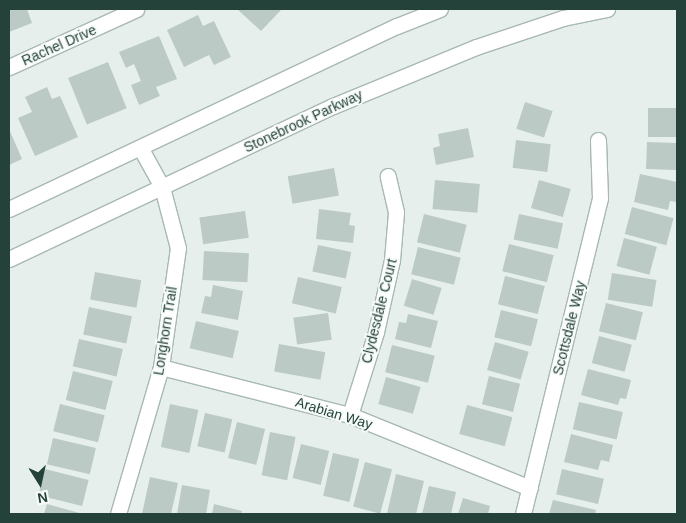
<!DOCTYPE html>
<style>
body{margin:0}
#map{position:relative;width:686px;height:523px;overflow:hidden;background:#e6efeb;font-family:Helvetica,sans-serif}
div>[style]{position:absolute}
.building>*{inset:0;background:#bbcac4;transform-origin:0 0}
.roads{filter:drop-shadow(1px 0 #a8b8b2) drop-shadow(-1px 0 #a8b8b2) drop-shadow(0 1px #a8b8b2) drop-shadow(0 -1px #a8b8b2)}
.street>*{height:15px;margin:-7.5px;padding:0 7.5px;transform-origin:7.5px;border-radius:7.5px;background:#fff}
.secondary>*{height:15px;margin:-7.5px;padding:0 7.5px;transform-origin:7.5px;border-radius:7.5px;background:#fff}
span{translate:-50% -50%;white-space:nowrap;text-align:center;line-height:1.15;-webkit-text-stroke:4px #f7fbf9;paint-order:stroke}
.street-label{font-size:14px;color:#24423a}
.frame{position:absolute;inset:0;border:10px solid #24423a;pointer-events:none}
.north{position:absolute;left:15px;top:458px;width:50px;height:50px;-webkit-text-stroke:4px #f7fbf9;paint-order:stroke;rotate:170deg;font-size:14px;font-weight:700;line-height:20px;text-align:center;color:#24423a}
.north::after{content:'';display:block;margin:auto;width:18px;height:22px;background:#24423a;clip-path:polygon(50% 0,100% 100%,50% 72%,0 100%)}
</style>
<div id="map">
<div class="building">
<div style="clip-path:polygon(9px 9px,27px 9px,32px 23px,9px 32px)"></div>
<div style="clip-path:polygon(237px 9px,282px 9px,261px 31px)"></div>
<div style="clip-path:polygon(198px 15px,203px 26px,214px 21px,231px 57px,214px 65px,209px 55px,184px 67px,167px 30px)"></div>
<div style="clip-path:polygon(159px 36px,177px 79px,156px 87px,160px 96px,139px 105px,131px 85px,141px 81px,134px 64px,126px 68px,119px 52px)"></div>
<div style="left:108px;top:62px;width:50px;height:43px;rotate:68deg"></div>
<div style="clip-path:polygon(47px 87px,52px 99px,60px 96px,78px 137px,35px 156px,18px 118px,32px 112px,25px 97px)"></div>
<div style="left:525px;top:102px;width:29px;height:28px;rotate:18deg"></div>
<div style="left:677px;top:108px;width:29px;height:29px;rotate:90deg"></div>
<div style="clip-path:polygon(468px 128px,474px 157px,436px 165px,433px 148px,440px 146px,438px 134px)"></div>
<div style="clip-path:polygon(9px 129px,22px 159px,9px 165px)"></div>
<div style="left:516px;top:140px;width:35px;height:28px;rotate:7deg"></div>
<div style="left:647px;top:142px;width:30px;height:27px;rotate:2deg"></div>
<div style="left:334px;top:168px;width:28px;height:47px;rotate:80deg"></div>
<div style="clip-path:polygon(640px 174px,677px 182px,677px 202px,670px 201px,668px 210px,634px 202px)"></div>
<div style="left:435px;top:180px;width:45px;height:29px;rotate:5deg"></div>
<div style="left:539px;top:180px;width:33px;height:29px;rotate:16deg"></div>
<div style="left:632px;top:207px;width:43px;height:28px;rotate:15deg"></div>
<div style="clip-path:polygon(319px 209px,351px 213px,349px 225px,355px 226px,353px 243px,316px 239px)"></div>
<div style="left:245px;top:211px;width:27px;height:46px;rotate:82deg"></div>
<div style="left:424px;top:214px;width:44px;height:29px;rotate:14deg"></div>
<div style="left:519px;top:214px;width:45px;height:26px;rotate:12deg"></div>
<div style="left:624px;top:238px;width:34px;height:29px;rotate:15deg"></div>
<div style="left:509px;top:244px;width:46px;height:28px;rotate:14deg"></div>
<div style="left:318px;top:245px;width:34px;height:27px;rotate:12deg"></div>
<div style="left:418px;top:247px;width:44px;height:28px;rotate:14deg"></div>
<div style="left:204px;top:251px;width:45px;height:29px;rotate:3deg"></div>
<div style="left:95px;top:272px;width:47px;height:28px;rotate:10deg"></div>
<div style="left:612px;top:273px;width:45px;height:27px;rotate:9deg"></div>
<div style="left:505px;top:276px;width:41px;height:29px;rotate:14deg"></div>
<div style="left:298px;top:277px;width:45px;height:27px;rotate:13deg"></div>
<div style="left:412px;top:279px;width:31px;height:28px;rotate:17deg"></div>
<div style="clip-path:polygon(213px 285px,243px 291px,238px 320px,201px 313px,205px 296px,211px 297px)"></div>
<div style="left:606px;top:303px;width:38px;height:29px;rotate:14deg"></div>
<div style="left:89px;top:307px;width:44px;height:28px;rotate:12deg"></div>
<div style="left:501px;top:310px;width:38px;height:28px;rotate:14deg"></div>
<div style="left:328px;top:313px;width:27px;height:35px;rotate:82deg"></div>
<div style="clip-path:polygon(408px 314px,438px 321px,431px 348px,395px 339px,399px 322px,406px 323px)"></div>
<div style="left:196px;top:321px;width:44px;height:28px;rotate:13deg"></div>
<div style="left:599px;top:336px;width:34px;height:28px;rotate:15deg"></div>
<div style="left:79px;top:339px;width:45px;height:28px;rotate:13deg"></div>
<div style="left:495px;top:342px;width:35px;height:29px;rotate:16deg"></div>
<div style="left:279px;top:344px;width:47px;height:28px;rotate:10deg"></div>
<div style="left:392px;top:345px;width:44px;height:28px;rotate:14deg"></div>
<div style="clip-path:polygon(588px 369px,631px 380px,626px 399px,620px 398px,618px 405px,581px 395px)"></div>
<div style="left:73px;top:371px;width:41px;height:30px;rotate:14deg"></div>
<div style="left:489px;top:376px;width:32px;height:29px;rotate:14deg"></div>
<div style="left:386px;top:377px;width:36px;height:28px;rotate:16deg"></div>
<div style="left:579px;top:402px;width:45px;height:28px;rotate:13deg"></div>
<div style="left:60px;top:404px;width:46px;height:28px;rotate:14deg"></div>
<div style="left:170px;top:404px;width:29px;height:44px;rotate:12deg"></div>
<div style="left:467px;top:405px;width:47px;height:30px;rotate:15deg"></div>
<div style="left:205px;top:413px;width:28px;height:34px;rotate:13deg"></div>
<div style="left:237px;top:422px;width:29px;height:37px;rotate:14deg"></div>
<div style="left:270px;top:432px;width:26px;height:44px;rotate:11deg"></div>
<div style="clip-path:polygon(571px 434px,613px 445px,609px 462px,601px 460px,598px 470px,564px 462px)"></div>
<div style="left:53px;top:438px;width:44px;height:27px;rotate:13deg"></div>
<div style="left:301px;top:444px;width:29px;height:35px;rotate:14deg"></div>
<div style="left:333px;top:453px;width:27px;height:44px;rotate:13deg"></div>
<div style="left:365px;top:462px;width:28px;height:46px;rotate:15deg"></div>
<div style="left:45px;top:469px;width:45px;height:27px;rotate:14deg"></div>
<div style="left:562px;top:469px;width:43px;height:26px;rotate:13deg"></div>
<div style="clip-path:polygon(396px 474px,424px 481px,416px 514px,387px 514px)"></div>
<div style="clip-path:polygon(150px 477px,178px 483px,171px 514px,142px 514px)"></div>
<div style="clip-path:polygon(182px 485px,210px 490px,206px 514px,177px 514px)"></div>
<div style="clip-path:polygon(429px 486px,456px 492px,451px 514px,422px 514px)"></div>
<div style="clip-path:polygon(463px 498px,490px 506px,488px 514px,458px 514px)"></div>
<div style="clip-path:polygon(553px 500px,596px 510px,595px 514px,549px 514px)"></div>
<div style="clip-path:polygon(47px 504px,83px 514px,44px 514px)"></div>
<div style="clip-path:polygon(214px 504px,242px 511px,241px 514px,212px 514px)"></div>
</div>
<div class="roads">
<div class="street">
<div style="left:9px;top:67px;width:140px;rotate:-24.5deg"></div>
<div style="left:161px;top:367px;width:195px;rotate:14.3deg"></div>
<div style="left:350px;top:415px;width:194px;rotate:22.1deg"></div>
<div style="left:350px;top:415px;width:87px;rotate:-72.6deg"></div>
<div style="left:376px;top:332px;width:74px;rotate:-77.5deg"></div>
<div style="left:392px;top:260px;width:48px;rotate:-85.2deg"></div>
<div style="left:396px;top:212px;width:37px;rotate:-103deg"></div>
<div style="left:118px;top:514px;width:153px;rotate:-73.7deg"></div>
<div style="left:161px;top:367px;width:120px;rotate:-81.9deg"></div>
<div style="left:178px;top:248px;width:63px;rotate:-104.7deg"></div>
<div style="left:162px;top:187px;width:43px;rotate:-118.9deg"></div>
<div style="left:523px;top:514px;width:325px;rotate:-76.3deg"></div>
<div style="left:600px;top:198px;width:58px;rotate:-92deg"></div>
</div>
<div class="secondary">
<div style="left:9px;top:209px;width:429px;rotate:-25.3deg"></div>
<div style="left:397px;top:26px;width:46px;rotate:-21.6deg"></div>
<div style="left:9px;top:259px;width:358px;rotate:-25.3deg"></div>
<div style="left:333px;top:106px;width:155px;rotate:-22.4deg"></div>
<div style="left:476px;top:47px;width:92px;rotate:-18.4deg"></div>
<div style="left:563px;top:18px;width:45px;rotate:-11.6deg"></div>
</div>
</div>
<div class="street-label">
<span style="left:59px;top:45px;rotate:-24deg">Rachel Drive</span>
<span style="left:303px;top:121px;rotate:-25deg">Stonebrook Parkway</span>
<span style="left:379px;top:311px;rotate:-76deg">Clydesdale Court</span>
<span style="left:569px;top:328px;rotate:-76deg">Scottsdale Way</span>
<span style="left:165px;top:331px;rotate:-81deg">Longhorn Trail</span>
<span style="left:334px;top:413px;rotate:17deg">Arabian Way</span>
</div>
<div class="frame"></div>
<div class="north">N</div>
</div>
